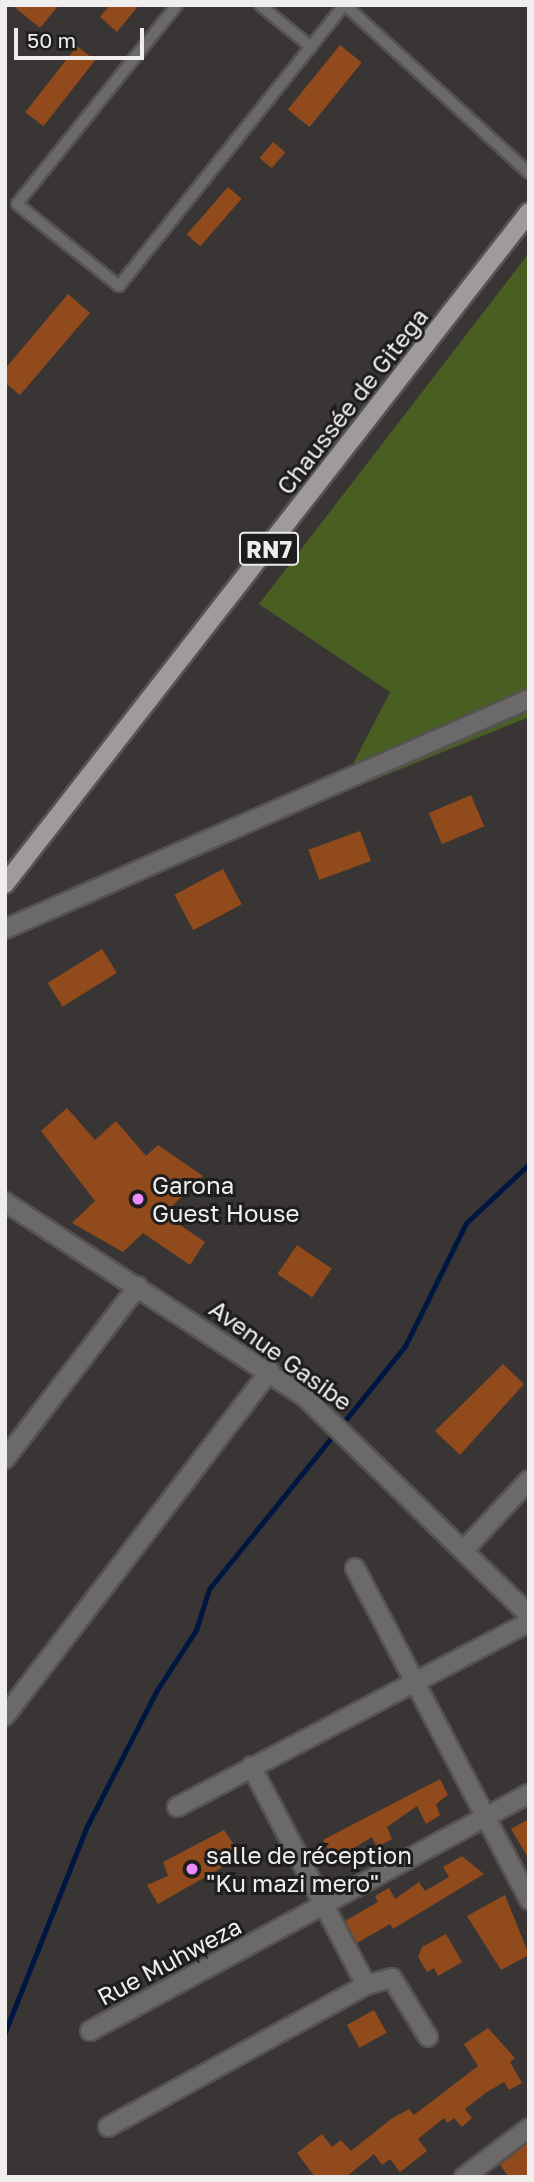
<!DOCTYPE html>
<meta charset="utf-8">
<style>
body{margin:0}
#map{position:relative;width:534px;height:2182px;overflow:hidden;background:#383534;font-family:"Golos Text",sans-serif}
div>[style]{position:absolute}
.green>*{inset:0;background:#485f21}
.stream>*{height:5px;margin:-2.5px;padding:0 2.5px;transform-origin:2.5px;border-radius:2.5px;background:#001642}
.building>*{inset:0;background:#914a1b;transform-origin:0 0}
.roads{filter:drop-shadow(2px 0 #555352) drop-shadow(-2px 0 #555352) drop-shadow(0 2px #555352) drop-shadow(0 -2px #555352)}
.service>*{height:10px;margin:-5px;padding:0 5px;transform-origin:5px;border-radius:5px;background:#6b6969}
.minor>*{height:18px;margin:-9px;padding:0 9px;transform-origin:9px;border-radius:9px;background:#6b6969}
.tertiary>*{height:18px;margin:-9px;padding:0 9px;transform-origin:9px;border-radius:9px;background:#6b6969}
.primary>*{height:18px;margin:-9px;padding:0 9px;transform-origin:9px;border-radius:9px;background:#9e9b9a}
.dots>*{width:19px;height:19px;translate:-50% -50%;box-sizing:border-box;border:4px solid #1e1d1d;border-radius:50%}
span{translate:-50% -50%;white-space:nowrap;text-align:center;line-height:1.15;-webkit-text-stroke:6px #1e1d1d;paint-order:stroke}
.shield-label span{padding:2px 5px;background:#1e1d1d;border:2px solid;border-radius:5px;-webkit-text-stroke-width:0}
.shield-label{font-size:23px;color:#efeeed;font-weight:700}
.street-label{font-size:24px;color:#efeeed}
.poi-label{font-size:24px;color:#efeeed}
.left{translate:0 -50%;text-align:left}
.frame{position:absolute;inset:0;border:7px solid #efeeed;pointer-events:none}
.scale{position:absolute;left:14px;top:28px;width:130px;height:32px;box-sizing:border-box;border:4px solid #efeeed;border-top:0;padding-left:9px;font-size:21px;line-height:24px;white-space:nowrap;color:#efeeed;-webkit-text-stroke:5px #1e1d1d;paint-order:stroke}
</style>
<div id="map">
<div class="green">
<div style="clip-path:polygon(529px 253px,529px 717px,369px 782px,354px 762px,390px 692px,259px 604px)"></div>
</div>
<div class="stream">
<div style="left:5px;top:2032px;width:219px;rotate:-68.3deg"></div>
<div style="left:86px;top:1828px;width:155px;rotate:-62.8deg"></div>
<div style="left:157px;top:1690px;width:72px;rotate:-57deg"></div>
<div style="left:196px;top:1630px;width:43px;rotate:-72.4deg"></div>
<div style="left:209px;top:1589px;width:312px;rotate:-51.1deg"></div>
<div style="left:405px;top:1346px;width:137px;rotate:-63.6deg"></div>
<div style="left:466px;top:1223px;width:86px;rotate:-43.1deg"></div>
</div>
<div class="building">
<div style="clip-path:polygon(12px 5px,59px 5px,40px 28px)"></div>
<div style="clip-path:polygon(110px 5px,139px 5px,117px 32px,100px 17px)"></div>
<div style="left:340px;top:45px;width:28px;height:83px;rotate:39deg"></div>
<div style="left:77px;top:46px;width:23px;height:84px;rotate:38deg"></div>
<div style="left:273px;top:142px;width:16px;height:21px;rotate:40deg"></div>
<div style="left:228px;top:187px;width:18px;height:63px;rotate:41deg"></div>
<div style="clip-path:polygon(68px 294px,90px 313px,20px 395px,5px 383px,5px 369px)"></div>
<div style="left:471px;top:795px;width:34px;height:46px;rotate:67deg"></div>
<div style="left:360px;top:831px;width:32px;height:55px;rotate:70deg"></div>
<div style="left:223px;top:869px;width:40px;height:55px;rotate:62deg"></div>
<div style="left:102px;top:949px;width:28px;height:64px;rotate:58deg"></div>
<div style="clip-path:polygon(67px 1108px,95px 1140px,116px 1121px,146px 1156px,158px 1145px,203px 1176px,164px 1214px,205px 1242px,190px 1265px,143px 1233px,123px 1252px,72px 1223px,95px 1201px,41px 1131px)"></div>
<div style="left:297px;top:1245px;width:42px;height:35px;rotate:34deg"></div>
<div style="clip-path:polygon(503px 1364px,524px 1384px,460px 1455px,435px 1431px)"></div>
<div style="clip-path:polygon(440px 1779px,448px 1795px,436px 1804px,440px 1815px,426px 1824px,417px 1806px,387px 1827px,392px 1839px,377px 1847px,372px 1837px,334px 1860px,323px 1840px)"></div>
<div style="clip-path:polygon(529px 1819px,529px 1859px,511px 1829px)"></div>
<div style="clip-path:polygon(224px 1830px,242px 1856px,158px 1904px,147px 1885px,168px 1876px,163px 1862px)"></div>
<div style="clip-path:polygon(462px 1856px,484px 1874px,393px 1929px,390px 1924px,357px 1943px,345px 1921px,378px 1902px,375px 1896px,389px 1888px,395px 1899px,419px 1882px,425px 1891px,449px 1877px,443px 1867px)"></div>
<div style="clip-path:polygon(505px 1895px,529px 1955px,501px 1970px,467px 1916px)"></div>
<div style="clip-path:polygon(446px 1934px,462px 1962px,438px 1976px,434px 1968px,427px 1972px,418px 1957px,422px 1947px)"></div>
<div style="left:374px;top:2010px;width:26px;height:31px;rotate:61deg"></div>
<div style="clip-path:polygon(488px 2028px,515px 2058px,510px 2062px,522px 2083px,509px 2090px,504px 2082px,487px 2092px,465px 2109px,472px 2118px,462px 2127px,454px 2118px,447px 2123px,444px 2118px,418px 2139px,427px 2151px,400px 2172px,390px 2159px,382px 2165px,374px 2154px,346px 2177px,315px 2177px,297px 2153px,322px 2134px,332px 2147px,341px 2140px,351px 2151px,391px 2119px,409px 2109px,414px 2115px,478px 2066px,464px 2044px)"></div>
<div style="clip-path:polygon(529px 2142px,529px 2177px,509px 2177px,500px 2165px)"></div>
</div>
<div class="roads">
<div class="service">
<div style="left:177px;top:5px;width:255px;rotate:128.8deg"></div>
<div style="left:17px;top:204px;width:131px;rotate:38.8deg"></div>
<div style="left:119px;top:286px;width:360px;rotate:-51.3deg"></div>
<div style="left:260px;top:5px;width:66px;rotate:39.5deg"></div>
<div style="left:345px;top:5px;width:249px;rotate:42.4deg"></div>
</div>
<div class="minor">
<div style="left:5px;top:929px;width:572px;rotate:-23.7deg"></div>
<div style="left:5px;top:1459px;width:218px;rotate:-52.4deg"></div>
<div style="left:463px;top:1551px;width:97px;rotate:-47.1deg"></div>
<div style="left:355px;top:1568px;width:375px;rotate:62.3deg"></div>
<div style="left:5px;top:1716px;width:435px;rotate:-52.5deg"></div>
<div style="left:177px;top:1807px;width:398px;rotate:-27.7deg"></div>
<div style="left:366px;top:1985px;width:27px;rotate:-15deg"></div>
<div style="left:392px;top:1978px;width:69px;rotate:58.6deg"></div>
<div style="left:90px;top:2031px;width:499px;rotate:-28.4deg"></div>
<div style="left:108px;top:2127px;width:294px;rotate:-28.8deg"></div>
<div style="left:366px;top:1985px;width:247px;rotate:-117.7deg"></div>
<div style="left:464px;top:2177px;width:81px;rotate:-37deg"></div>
</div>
<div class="tertiary">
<div style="left:5px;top:1202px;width:358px;rotate:33deg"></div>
<div style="left:305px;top:1397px;width:313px;rotate:44.2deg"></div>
</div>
<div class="primary">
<div style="left:5px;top:884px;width:852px;rotate:-52.05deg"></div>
</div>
</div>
<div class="dots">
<div style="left:138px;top:1199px;background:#ec8cfb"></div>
<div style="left:192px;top:1869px;background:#ec8cfb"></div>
</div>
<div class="shield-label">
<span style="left:269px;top:549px">RN7</span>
</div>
<div class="street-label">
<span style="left:352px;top:401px;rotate:-52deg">Chaussée de Gitega</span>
<span style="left:281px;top:1355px;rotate:36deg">Avenue Gasibe</span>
<span style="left:169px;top:1961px;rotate:-28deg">Rue Muhweza</span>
</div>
<div class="poi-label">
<span class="left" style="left:152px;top:1199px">Garona<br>Guest House</span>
<span class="left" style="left:206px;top:1869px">salle de réception<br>"Ku mazi mero"</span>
</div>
<div class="frame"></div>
<div class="scale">50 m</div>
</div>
